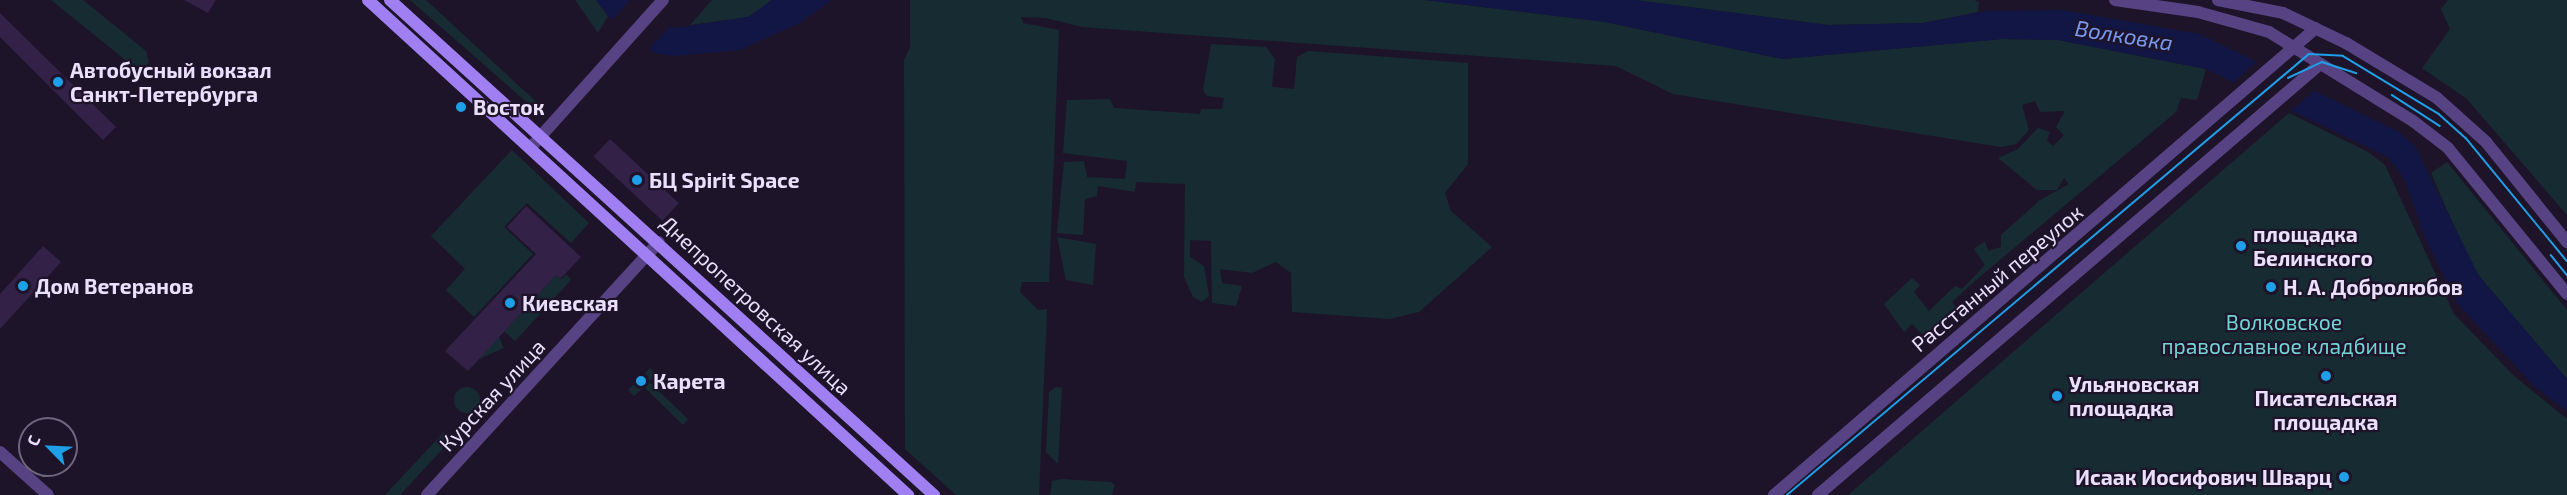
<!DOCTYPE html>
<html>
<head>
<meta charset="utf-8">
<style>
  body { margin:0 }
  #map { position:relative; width:2567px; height:495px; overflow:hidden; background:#1d1429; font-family:"Exo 2",sans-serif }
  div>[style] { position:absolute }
  .green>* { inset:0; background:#172c32; transform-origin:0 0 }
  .round { border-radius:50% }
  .water>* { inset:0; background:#111645 }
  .pier>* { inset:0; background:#1d1429 }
  .building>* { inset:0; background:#332148; transform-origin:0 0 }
  .minor>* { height:12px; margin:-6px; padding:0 6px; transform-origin:6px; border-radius:6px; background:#574383 }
  .tertiary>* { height:12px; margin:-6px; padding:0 6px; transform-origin:6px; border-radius:6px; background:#574383 }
  .secondary>* { height:12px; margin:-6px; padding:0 6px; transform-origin:6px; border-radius:6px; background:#a07ff2 }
  .tram>* { height:1.5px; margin:-0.75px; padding:0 0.75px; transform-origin:0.75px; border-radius:0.75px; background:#1e9fe8 }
  .dots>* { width:16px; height:16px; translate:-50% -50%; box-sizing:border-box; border:3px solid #1d1429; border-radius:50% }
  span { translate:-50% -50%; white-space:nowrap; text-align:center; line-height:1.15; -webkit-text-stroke:4.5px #1d1429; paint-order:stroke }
  .poi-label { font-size:21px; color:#eadffc; font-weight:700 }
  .left { translate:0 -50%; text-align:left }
  .right { translate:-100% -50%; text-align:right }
  .street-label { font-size:21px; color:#eadffc }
  .park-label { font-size:21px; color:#71d5d6 }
  .water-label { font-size:22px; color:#7799f1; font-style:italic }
  .north { position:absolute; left:18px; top:417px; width:60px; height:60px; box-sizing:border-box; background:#1d1429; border:2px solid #6f657d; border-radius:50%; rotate:294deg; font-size:16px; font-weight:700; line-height:24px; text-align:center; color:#eadffc }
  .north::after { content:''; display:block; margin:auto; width:21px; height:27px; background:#1e9fe8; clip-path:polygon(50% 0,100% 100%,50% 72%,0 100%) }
</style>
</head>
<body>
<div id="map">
  <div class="green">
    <i style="clip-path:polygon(51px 0,83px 0,146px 51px,149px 62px,143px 68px,134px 67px)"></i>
    <i style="clip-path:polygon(410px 0,426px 0,543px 108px,531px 106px)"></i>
    <i style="clip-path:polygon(575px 0,596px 0,608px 16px,598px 33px)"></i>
    <i style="clip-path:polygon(712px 0,772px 0,749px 17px,690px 25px)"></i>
    <i style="clip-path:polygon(910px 0,1425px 0,1605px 22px,1783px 59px,2002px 39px,2058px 40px,2206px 69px,2197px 100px,2181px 98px,2176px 112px,1976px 280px,1952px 302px,1956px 307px,1924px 336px,1912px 324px,1904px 332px,1884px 304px,1912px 278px,1920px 285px,1914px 292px,1929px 311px,1955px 286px,1962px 289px,1985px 265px,1974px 249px,1985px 241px,1988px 251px,2001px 247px,2001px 235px,2040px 200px,2069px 184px,2064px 178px,2057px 190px,2037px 190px,1998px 158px,2018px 149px,2038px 128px,2050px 132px,2047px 141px,2053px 146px,2064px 135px,2056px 127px,2065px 111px,2040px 112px,2035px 101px,2022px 105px,2029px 130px,2016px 144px,2001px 147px,1673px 94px,1616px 66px,1082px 27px,1046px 18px,1021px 17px,1023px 23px,1059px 30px,1049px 282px,1022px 282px,1020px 292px,1038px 310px,1047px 309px,1039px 495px,956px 495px,905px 449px,904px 60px,910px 47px)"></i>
    <i style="clip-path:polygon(1635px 0,1974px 0,1979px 2px,1978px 12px,1923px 23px,1828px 25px)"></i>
    <i style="clip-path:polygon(2448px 0,2567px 0,2567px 215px,2467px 99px,2422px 68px,2450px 29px,2441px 9px)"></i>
    <i style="clip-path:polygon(1211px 44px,1266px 47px,1275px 59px,1272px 87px,1294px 89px,1297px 57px,1308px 51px,1468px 63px,1468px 164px,1445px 193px,1451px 211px,1492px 247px,1419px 312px,1390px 319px,1292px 312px,1291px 273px,1276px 262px,1252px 273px,1220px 269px,1222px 283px,1242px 286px,1236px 306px,1212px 303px,1211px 241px,1190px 240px,1190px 257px,1204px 266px,1209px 296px,1202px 302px,1193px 297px,1184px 277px,1185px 184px,1136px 182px,1135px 192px,1098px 186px,1097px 196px,1085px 199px,1083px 235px,1057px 233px,1064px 162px,1084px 161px,1087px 177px,1125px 179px,1127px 161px,1063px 153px,1067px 100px,1110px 99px,1114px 108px,1200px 114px,1201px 109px,1222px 109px,1224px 98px,1207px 96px,1203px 90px)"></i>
    <i style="clip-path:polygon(2289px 113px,2368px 152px,2385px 165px,2454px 314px,2513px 375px,2567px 419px,2567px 495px,1848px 495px)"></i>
    <i style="clip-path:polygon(512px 150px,589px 223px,571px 243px,527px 203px,504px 227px,533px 254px,474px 317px,446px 290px,465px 269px,431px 236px)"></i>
    <i style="clip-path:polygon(2447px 162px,2567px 310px,2567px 379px,2479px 276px,2463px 247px,2431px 173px)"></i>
    <i style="clip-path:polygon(1057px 237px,1096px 244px,1093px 285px,1066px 280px)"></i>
    <i style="clip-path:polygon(566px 274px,571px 280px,515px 341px,504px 331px,555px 276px,562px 279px)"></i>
    <i style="left:499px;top:337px;width:12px;height:46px;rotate:66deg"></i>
    <i style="clip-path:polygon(650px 368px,656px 374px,649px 382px,688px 419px,683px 425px,644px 387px,634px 396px,628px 390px)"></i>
    <i class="round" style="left:454px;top:387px;width:26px;height:26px"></i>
    <i style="clip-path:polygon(1056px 387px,1062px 388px,1058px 464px,1046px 452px,1049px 392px)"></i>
    <i style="clip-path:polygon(444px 432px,451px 440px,400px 495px,385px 495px)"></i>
    <i style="clip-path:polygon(1062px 479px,1111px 482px,1115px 485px,1112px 495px,1050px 495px,1052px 481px)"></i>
  </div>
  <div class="water">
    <i style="clip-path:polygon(596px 0,631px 0,673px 28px,748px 17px,772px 0,832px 0,800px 23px,740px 50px,676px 56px,654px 53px,608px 16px)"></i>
    <i style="clip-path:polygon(1425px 0,1635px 0,1828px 25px,1923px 23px,1987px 11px,2063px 10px,2199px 34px,2399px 132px,2415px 146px,2479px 276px,2567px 379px,2567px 411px,2535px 387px,2457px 303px,2425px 238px,2405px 180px,2388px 157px,2206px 69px,2058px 40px,2002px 39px,1783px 59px,1605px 22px)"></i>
  </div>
  <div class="pier">
    <i style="clip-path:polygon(630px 0,672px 24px,647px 51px,610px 22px)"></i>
    <i style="clip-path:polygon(2261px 58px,2318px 87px,2291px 111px,2233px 83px)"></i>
  </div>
  <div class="building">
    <i style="clip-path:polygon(184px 0,216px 0,208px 13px)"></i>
    <i style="clip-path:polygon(0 13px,116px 127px,103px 140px,0 37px)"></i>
    <i style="left:610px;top:139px;width:94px;height:24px;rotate:43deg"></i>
    <i style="clip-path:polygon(526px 206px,581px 257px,561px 278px,555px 276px,468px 371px,445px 351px,536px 254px,507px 227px)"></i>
    <i style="clip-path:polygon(43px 246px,61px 262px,0 329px,0 294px)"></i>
  </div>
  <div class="minor">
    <i style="left:427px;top:495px;width:343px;rotate:-47.5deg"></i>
    <i style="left:1774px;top:495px;width:715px;rotate:-40.75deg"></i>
    <i style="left:1818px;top:495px;width:660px;rotate:-40.64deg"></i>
  </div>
  <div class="tertiary">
    <i style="left:2115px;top:0;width:84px;rotate:8.2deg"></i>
    <i style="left:2198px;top:12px;width:74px;rotate:15.7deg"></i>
    <i style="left:2269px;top:32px;width:169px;rotate:31.7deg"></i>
    <i style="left:2413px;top:121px;width:44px;rotate:37.6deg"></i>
    <i style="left:2448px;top:148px;width:188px;rotate:50.8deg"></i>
    <i style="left:2218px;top:0;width:66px;rotate:11.3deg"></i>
    <i style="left:2283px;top:13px;width:70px;rotate:25.5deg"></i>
    <i style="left:2346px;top:43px;width:106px;rotate:31.1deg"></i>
    <i style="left:2437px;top:98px;width:66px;rotate:41.9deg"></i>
    <i style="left:2486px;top:142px;width:129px;rotate:51deg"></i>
    <i style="left:532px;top:146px;width:196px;rotate:-48.1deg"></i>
    <i style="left:0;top:452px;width:64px;rotate:41.9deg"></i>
  </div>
  <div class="secondary">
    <i style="left:368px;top:0;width:733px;rotate:42.51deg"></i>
    <i style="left:390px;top:0;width:736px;rotate:42.3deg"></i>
  </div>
  <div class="tram">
    <i style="left:2288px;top:78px;width:38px;rotate:-25deg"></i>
    <i style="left:2322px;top:62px;width:36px;rotate:18deg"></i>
    <i style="left:2392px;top:95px;width:57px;rotate:32.9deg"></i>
    <i style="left:2551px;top:255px;width:26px;rotate:51deg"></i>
    <i style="left:1787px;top:495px;width:683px;rotate:-40.19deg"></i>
    <i style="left:2309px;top:54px;width:34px;rotate:3deg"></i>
    <i style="left:2343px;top:56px;width:112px;rotate:31.1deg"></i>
    <i style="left:2439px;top:114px;width:36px;rotate:42deg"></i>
    <i style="left:2466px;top:138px;width:159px;rotate:50.6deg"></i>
  </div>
  <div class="dots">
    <i style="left:58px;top:82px;background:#1e9fe8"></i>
    <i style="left:461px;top:107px;background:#1e9fe8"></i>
    <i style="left:637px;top:180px;background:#1e9fe8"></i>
    <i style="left:2241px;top:246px;background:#1e9fe8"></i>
    <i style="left:23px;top:286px;background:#1e9fe8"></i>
    <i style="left:2271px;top:287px;background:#1e9fe8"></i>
    <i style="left:510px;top:303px;background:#1e9fe8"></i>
    <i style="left:2326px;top:376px;background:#1e9fe8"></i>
    <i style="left:641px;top:381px;background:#1e9fe8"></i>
    <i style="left:2057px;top:396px;background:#1e9fe8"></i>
    <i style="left:2344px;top:477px;background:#1e9fe8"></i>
  </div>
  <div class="poi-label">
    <span class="left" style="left:70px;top:82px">Автобусный вокзал<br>Санкт-Петербурга</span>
    <span class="left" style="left:473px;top:107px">Восток</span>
    <span class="left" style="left:649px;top:180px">БЦ Spirit Space</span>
    <span class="left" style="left:2253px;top:246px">площадка<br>Белинского</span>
    <span class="left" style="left:35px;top:286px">Дом Ветеранов</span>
    <span class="left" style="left:2283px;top:287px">Н. А. Добролюбов</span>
    <span class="left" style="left:522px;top:303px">Киевская</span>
    <span class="left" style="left:653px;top:381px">Карета</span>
    <span class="left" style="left:2069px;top:396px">Ульяновская<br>площадка</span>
    <span style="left:2326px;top:410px">Писательская<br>площадка</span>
    <span class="right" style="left:2332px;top:477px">Исаак Иосифович Шварц</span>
  </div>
  <div class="street-label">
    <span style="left:1997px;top:278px;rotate:-40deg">Расстанный переулок</span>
    <span style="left:756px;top:305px;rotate:43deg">Днепропетровская улица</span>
    <span style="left:492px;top:395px;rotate:-47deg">Курская улица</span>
  </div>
  <div class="park-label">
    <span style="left:2284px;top:334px">Волковское<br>православное кладбище</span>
  </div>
  <div class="water-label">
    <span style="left:2124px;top:35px;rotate:9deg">Волковка</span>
  </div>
  <div class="north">С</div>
</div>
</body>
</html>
